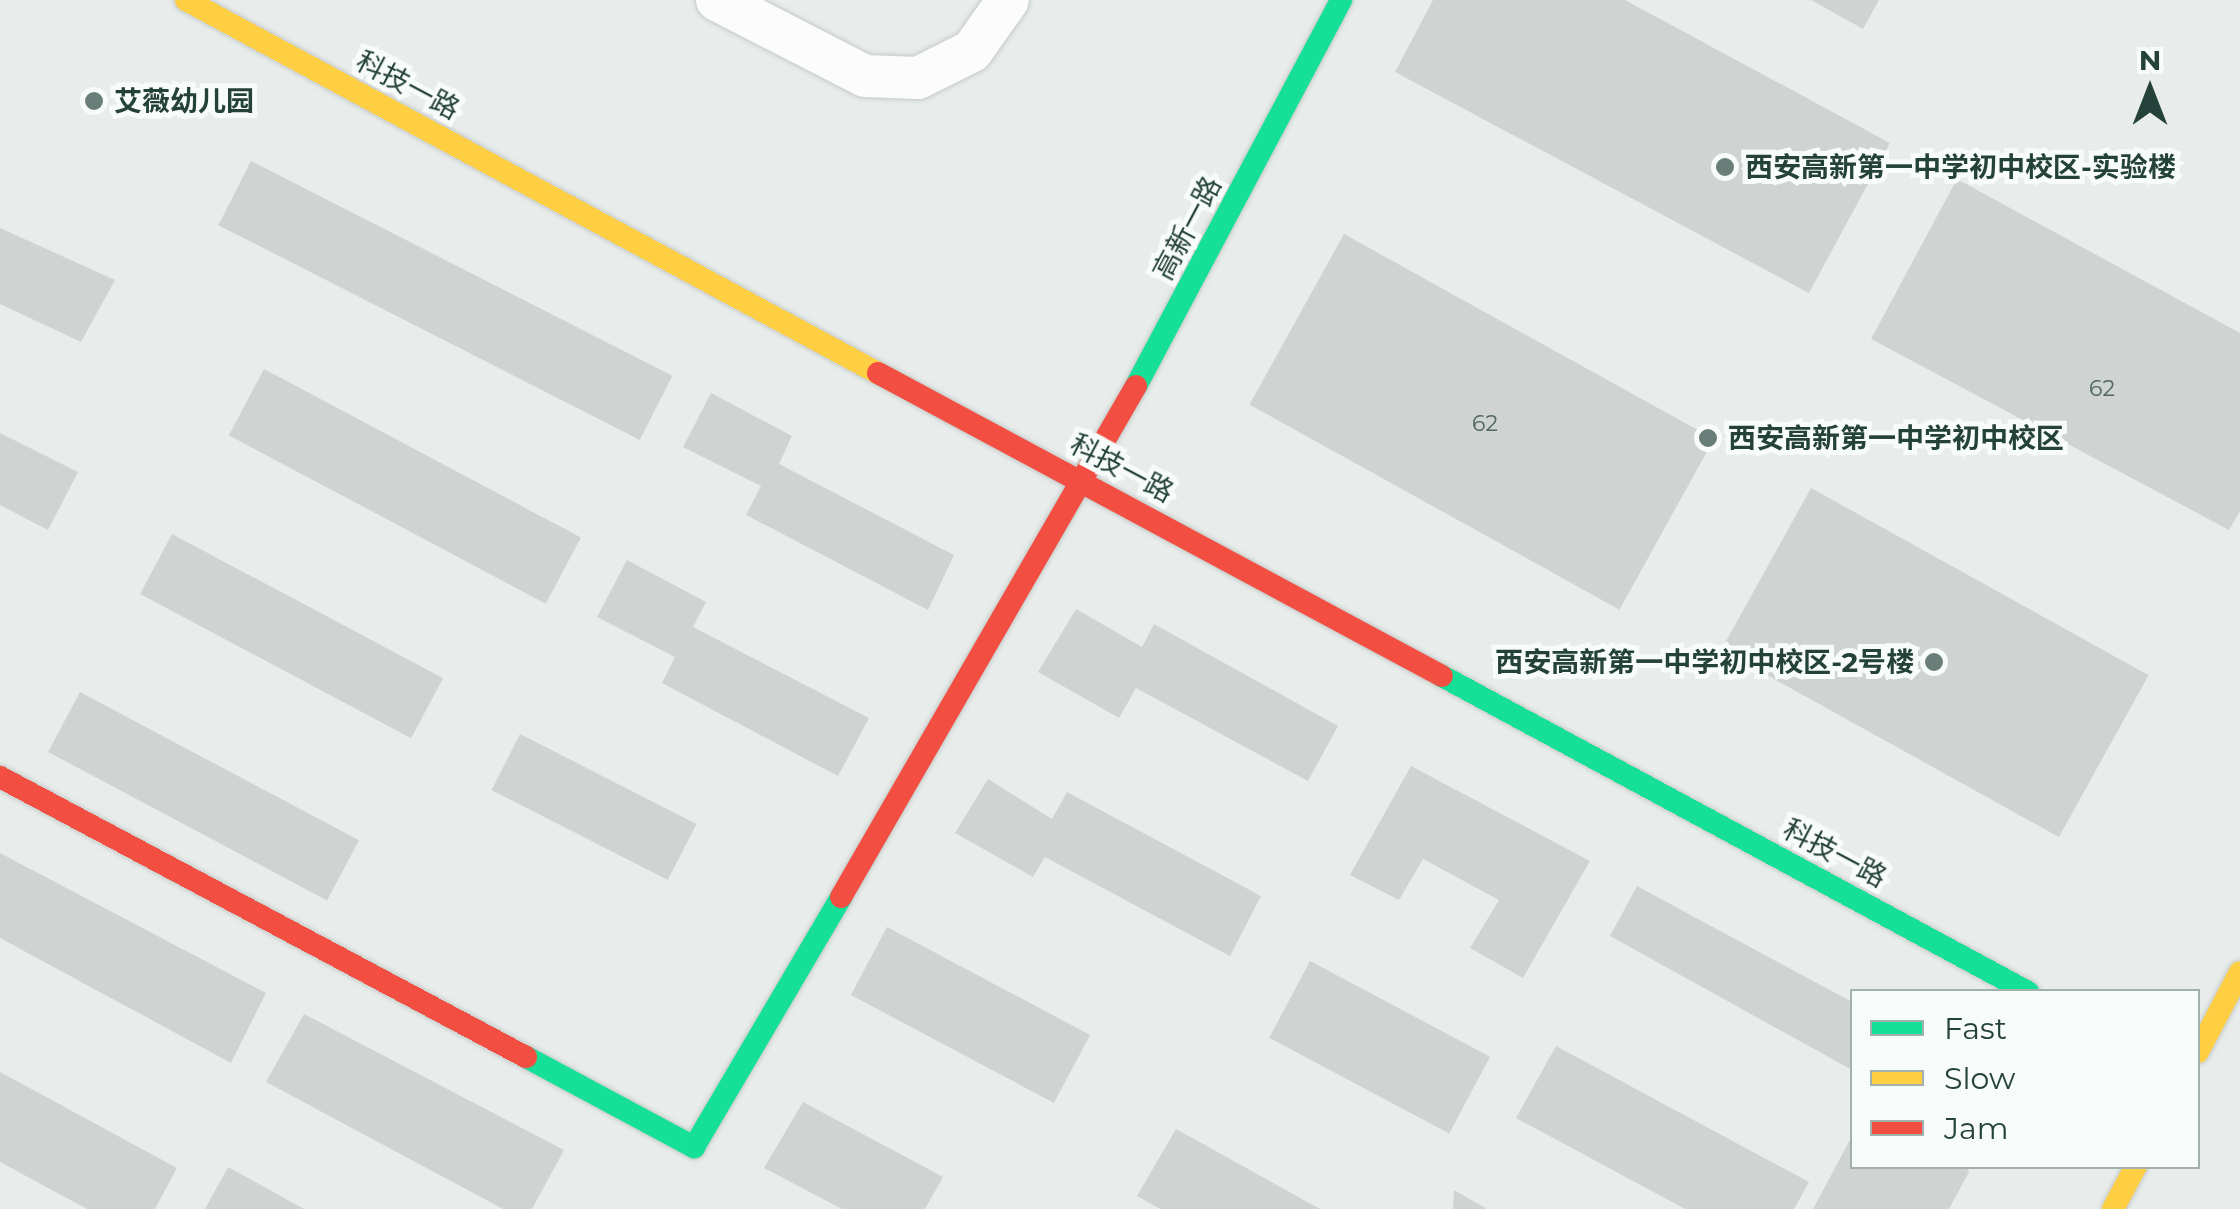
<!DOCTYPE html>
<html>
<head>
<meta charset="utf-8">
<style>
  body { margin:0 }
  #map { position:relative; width:2240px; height:1209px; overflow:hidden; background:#e8edeb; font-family:Montserrat,"Noto Sans SC",sans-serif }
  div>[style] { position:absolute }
  .building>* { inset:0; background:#cfd4d2; transform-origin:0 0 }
  .roads { filter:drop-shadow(0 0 2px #c5cac8) drop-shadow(0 0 2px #c5cac8) }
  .street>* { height:42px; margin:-21px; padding:0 21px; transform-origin:21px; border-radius:21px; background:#fcfcfc }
  .fast>* { height:22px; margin:-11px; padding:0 11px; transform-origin:11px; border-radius:11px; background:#16e098 }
  .slow>* { height:22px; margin:-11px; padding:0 11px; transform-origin:11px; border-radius:11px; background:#ffcf43 }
  .jam>* { height:22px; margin:-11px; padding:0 11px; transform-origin:11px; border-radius:11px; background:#f24e42 }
  .dots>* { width:28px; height:28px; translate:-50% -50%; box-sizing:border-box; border:5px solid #f7fbf9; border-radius:50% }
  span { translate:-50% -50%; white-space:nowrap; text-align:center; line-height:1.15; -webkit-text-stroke:10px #f7fbf9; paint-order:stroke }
  .number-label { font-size:22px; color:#506761 }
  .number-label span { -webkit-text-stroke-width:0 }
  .street-label { font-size:28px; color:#24423a }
  .poi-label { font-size:28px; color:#24423a; font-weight:700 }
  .left { translate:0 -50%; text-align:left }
  .right { translate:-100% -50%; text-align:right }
  .legend { position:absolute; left:1850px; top:989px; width:350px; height:180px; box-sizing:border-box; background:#f7fbf9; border:2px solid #a3b1ad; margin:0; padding:12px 18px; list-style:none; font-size:30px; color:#24423a }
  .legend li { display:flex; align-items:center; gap:20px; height:50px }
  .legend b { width:50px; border:2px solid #a3b1ad }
  .north { position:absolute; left:2100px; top:40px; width:100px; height:100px; -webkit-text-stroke:8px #f7fbf9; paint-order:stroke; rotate:0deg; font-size:28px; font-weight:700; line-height:40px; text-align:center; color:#24423a }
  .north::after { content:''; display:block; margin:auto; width:35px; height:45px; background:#24423a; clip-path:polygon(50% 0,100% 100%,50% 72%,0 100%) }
</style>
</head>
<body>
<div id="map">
  <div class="building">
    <i style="clip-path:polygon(1433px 0,1625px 0,1890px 143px,1809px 293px,1395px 72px)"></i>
    <i style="clip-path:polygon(1811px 0,1879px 0,1863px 29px)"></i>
    <i style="left:251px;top:161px;width:473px;height:72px;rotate:27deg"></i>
    <i style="clip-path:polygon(1957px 179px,2240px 333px,2240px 511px,2229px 530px,1871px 339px)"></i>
    <i style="clip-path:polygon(0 228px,115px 280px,81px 342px,0 304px)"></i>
    <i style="left:1344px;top:234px;width:423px;height:195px;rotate:29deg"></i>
    <i style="left:264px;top:369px;width:359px;height:75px;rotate:28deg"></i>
    <i style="clip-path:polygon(711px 393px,792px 436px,779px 464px,954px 555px,928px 610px,746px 515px,761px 486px,683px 447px)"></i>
    <i style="clip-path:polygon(0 433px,78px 472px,48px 530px,0 505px)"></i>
    <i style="left:1811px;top:488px;width:386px;height:185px;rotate:29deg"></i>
    <i style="left:172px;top:534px;width:307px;height:68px;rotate:28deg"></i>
    <i style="clip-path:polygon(627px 560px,706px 602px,693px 627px,869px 718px,838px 776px,662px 683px,675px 657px,597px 617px)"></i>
    <i style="clip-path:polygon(1076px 609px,1142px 647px,1154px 624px,1338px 726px,1308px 781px,1136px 688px,1119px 718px,1038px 672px)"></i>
    <i style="left:80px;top:692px;width:316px;height:68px;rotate:28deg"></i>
    <i style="left:520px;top:734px;width:198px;height:63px;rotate:27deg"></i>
    <i style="clip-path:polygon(1411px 766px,1590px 861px,1523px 978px,1470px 948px,1499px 900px,1423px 859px,1399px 900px,1350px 875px)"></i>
    <i style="clip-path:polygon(988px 779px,1052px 819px,1067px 792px,1261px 896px,1230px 956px,1045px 857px,1033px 877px,955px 833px)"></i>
    <i style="clip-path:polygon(0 853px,266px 993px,231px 1063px,0 938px)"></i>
    <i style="clip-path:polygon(1637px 886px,1852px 1002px,1852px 1070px,1610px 936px)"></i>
    <i style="left:887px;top:927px;width:230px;height:77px;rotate:28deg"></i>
    <i style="left:1310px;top:961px;width:204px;height:87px;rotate:28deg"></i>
    <i style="clip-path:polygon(304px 1014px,564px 1150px,532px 1209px,503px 1209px,266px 1082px)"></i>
    <i style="clip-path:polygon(1556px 1046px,1809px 1182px,1794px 1209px,1685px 1209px,1516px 1118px)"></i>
    <i style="clip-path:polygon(0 1072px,177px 1168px,155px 1209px,87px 1209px,0 1162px)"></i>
    <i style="clip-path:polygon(803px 1102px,943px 1177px,925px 1209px,842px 1209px,764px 1168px)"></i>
    <i style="clip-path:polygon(1176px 1129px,1320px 1209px,1160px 1209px,1137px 1196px)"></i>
    <i style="clip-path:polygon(1852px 1136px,1852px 1166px,1967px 1166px,1969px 1172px,1949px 1209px,1813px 1209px)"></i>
    <i style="clip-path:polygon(228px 1167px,304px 1209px,205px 1209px)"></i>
    <i style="clip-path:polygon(1454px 1190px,1487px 1209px,1453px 1209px)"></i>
  </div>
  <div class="roads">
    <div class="street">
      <i style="left:717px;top:0;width:166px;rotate:27.2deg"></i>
      <i style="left:865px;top:76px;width:53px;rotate:2.2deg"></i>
      <i style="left:918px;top:78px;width:60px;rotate:-26.6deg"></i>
      <i style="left:972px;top:51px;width:62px;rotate:-54.8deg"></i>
    </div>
    <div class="fast">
      <i style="left:1136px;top:386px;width:437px;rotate:-62deg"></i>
      <i style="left:1442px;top:676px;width:666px;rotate:28.34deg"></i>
      <i style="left:526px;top:1057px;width:191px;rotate:28.2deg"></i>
      <i style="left:694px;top:1147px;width:290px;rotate:-59.5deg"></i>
    </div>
    <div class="slow">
      <i style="left:186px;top:0;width:786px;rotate:28.33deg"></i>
      <i style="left:2198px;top:1052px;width:90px;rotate:-62.3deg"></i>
      <i style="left:2113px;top:1209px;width:49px;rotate:-61.9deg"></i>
    </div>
    <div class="jam">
      <i style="left:878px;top:373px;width:640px;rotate:28.25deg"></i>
      <i style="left:0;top:777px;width:596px;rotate:28.03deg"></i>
      <i style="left:841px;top:897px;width:590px;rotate:-60deg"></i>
    </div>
  </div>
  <div class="dots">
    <i style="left:94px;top:101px;background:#697e78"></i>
    <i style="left:1725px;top:167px;background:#697e78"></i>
    <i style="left:1708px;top:438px;background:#697e78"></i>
    <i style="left:1934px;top:662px;background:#697e78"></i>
  </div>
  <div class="number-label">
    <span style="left:2102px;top:389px">62</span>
    <span style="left:1485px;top:424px">62</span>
  </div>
  <div class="street-label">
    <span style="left:408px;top:85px;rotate:28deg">科技一路</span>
    <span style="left:1187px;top:228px;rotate:-62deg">高新一路</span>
    <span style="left:1122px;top:468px;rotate:28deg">科技一路</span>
    <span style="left:1835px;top:853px;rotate:28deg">科技一路</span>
  </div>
  <div class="poi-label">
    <span class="left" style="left:114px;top:101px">艾薇幼儿园</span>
    <span class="left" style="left:1745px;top:167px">西安高新第一中学初中校区-实验楼</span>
    <span class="left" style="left:1728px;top:438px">西安高新第一中学初中校区</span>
    <span class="right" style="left:1914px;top:662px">西安高新第一中学初中校区-2号楼</span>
  </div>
  <ul class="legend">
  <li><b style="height:12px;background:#16e098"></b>Fast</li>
  <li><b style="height:12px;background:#ffcf43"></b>Slow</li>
  <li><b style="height:12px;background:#f24e42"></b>Jam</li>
  </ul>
  <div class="north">N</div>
</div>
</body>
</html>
